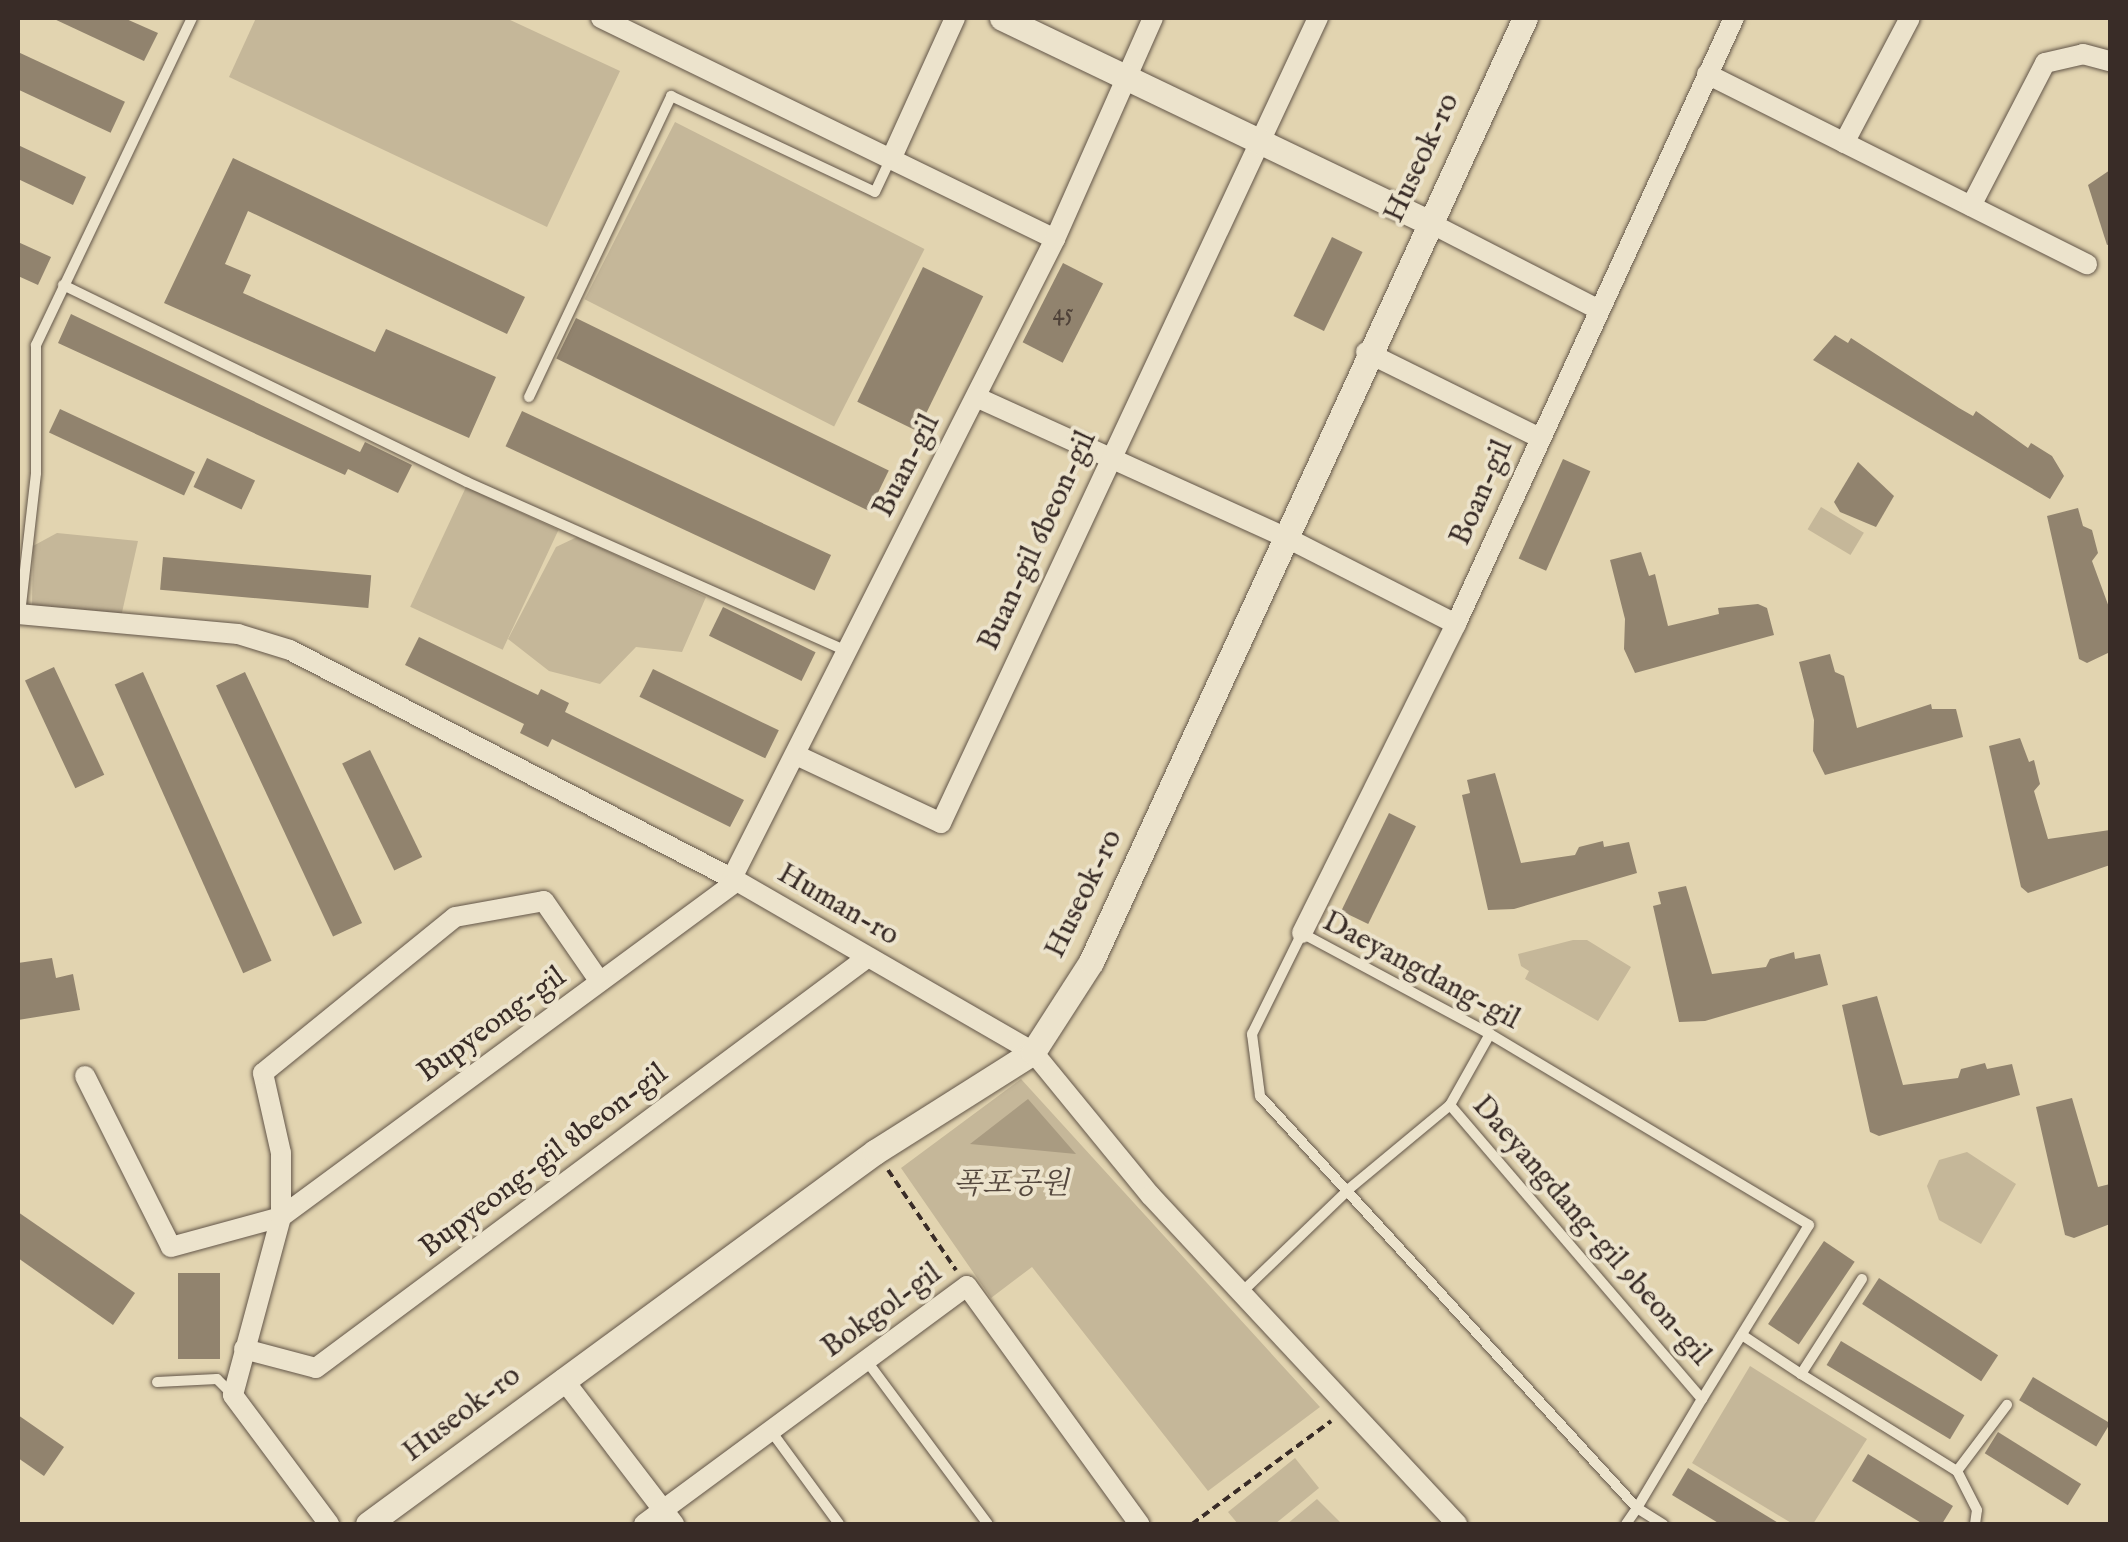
<!DOCTYPE html>
<html>
<head>
<meta charset="utf-8">
<style>
  body { margin:0 }
  #map { position:relative; width:2128px; height:1542px; overflow:hidden; background:#e2d4b0; font-family:"IM FELL English","Noto Serif KR",serif }
  div>[style] { position:absolute }
  .green>* { inset:0; background:#c5b799; transform-origin:0 0 }
  .water>* { inset:0; background:#a99b81 }
  .building>* { inset:0; background:#91836e; transform-origin:0 0 }
  .path>* { height:4px; margin-top:-2px; transform-origin:0; background:repeating-linear-gradient(90deg,#392c27 0 8px,transparent 0 13px) }
  .roads { filter:drop-shadow(0 0 2px #635649) drop-shadow(0 0 2px #635649) }
  .service>* { height:10px; margin:-5px; padding:0 5px; transform-origin:5px; border-radius:5px; background:#ece3cc }
  .minor>* { height:20px; margin:-10px; padding:0 10px; transform-origin:10px; border-radius:10px; background:#ece3cc }
  .tertiary>* { height:25px; margin:-12.5px; padding:0 12.5px; transform-origin:12.5px; border-radius:12.5px; background:#ece3cc }
  span { translate:-50% -50%; white-space:nowrap; text-align:center; line-height:1.15; -webkit-text-stroke:8px #ece3cc; paint-order:stroke }
  .number-label { font-size:25px; color:#4f4239 }
  .number-label span { -webkit-text-stroke-width:0 }
  .street-label { font-size:30px; color:#392c27 }
  .park-label { font-size:30px; color:#55483e; font-style:italic }
  .frame { position:absolute; inset:0; border:20px solid #392c27; pointer-events:none }
</style>
</head>
<body>
<div id="map">
  <div class="green">
    <i style="clip-path:polygon(256px 18px,506px 18px,620px 71px,547px 227px,229px 77px)"></i>
    <i style="left:675px;top:122px;width:280px;height:199px;rotate:27deg"></i>
    <i style="left:466px;top:487px;width:102px;height:132px;rotate:25deg"></i>
    <i style="left:1821px;top:507px;width:50px;height:26px;rotate:31deg"></i>
    <i style="clip-path:polygon(57px 533px,138px 541px,121px 617px,32px 607px,33px 546px)"></i>
    <i style="clip-path:polygon(577px 537px,706px 597px,682px 652px,636px 647px,600px 684px,549px 671px,508px 639px,556px 547px)"></i>
    <i style="clip-path:polygon(1573px 940px,1587px 940px,1631px 967px,1598px 1021px,1525px 979px,1529px 971px,1521px 966px,1518px 954px)"></i>
    <i style="clip-path:polygon(1021px 1079px,1320px 1407px,1208px 1491px,1032px 1267px,991px 1298px,901px 1168px)"></i>
    <i style="clip-path:polygon(1967px 1152px,2016px 1184px,1981px 1244px,1939px 1220px,1927px 1186px,1939px 1160px)"></i>
    <i style="clip-path:polygon(1750px 1366px,1867px 1439px,1813px 1524px,1793px 1524px,1692px 1463px)"></i>
    <i style="clip-path:polygon(1295px 1458px,1319px 1488px,1275px 1524px,1238px 1524px,1228px 1512px)"></i>
    <i style="clip-path:polygon(1317px 1499px,1342px 1524px,1287px 1524px)"></i>
  </div>
  <div class="water">
    <i style="clip-path:polygon(1028px 1099px,1076px 1154px,970px 1144px)"></i>
  </div>
  <div class="building">
    <i style="clip-path:polygon(52px 18px,124px 18px,158px 33px,144px 61px)"></i>
    <i style="left:18px;top:52px;width:118px;height:34px;rotate:25deg"></i>
    <i style="clip-path:polygon(18px 145px,86px 177px,73px 205px,18px 179px)"></i>
    <i style="clip-path:polygon(233px 158px,525px 297px,507px 334px,248px 211px,225px 264px,251px 275px,243px 293px,375px 352px,386px 329px,496px 377px,469px 438px,164px 303px)"></i>
    <i style="clip-path:polygon(2110px 170px,2110px 244px,2107px 245px,2088px 185px)"></i>
    <i style="left:1332px;top:237px;width:34px;height:88px;rotate:26deg"></i>
    <i style="clip-path:polygon(18px 242px,51px 257px,38px 285px,18px 276px)"></i>
    <i style="left:1063px;top:263px;width:45px;height:89px;rotate:27deg"></i>
    <i style="left:923px;top:267px;width:67px;height:150px;rotate:26deg"></i>
    <i style="clip-path:polygon(71px 314px,360px 452px,365px 442px,412px 465px,398px 493px,348px 469px,345px 475px,58px 343px)"></i>
    <i style="left:576px;top:318px;width:348px;height:45px;rotate:26deg"></i>
    <i style="clip-path:polygon(1835px 335px,1848px 343px,1851px 338px,1959px 408px,1973px 416px,1976px 411px,2028px 448px,2031px 443px,2052px 456px,2064px 476px,2050px 499px,1813px 360px)"></i>
    <i style="left:60px;top:409px;width:149px;height:26px;rotate:25deg"></i>
    <i style="left:522px;top:411px;width:341px;height:39px;rotate:25deg"></i>
    <i style="left:207px;top:458px;width:53px;height:32px;rotate:25deg"></i>
    <i style="left:1563px;top:459px;width:30px;height:109px;rotate:24deg"></i>
    <i style="clip-path:polygon(1858px 462px,1894px 496px,1876px 527px,1840px 512px,1834px 502px)"></i>
    <i style="clip-path:polygon(2078px 508px,2083px 526px,2092px 530px,2098px 553px,2092px 561px,2110px 610px,2110px 652px,2087px 663px,2079px 659px,2047px 516px)"></i>
    <i style="clip-path:polygon(1641px 552px,1649px 576px,1655px 574px,1668px 626px,1719px 614px,1718px 608px,1758px 604px,1767px 608px,1774px 635px,1635px 673px,1624px 649px,1625px 619px,1610px 560px)"></i>
    <i style="left:163px;top:557px;width:209px;height:33px;rotate:5deg"></i>
    <i style="left:723px;top:607px;width:103px;height:32px;rotate:26deg"></i>
    <i style="clip-path:polygon(419px 637px,538px 695px,541px 689px,569px 703px,565px 712px,744px 800px,730px 827px,552px 739px,548px 747px,520px 733px,524px 724px,405px 665px)"></i>
    <i style="clip-path:polygon(1830px 654px,1835px 672px,1844px 676px,1857px 728px,1931px 704px,1932px 709px,1956px 709px,1963px 737px,1825px 775px,1813px 751px,1814px 720px,1799px 662px)"></i>
    <i style="left:54px;top:667px;width:119px;height:32px;rotate:65deg"></i>
    <i style="left:653px;top:669px;width:140px;height:31px;rotate:26deg"></i>
    <i style="left:143px;top:672px;width:316px;height:31px;rotate:66deg"></i>
    <i style="left:245px;top:672px;width:277px;height:32px;rotate:65deg"></i>
    <i style="clip-path:polygon(2020px 738px,2029px 762px,2034px 760px,2040px 784px,2034px 791px,2048px 839px,2110px 830px,2110px 865px,2028px 893px,2021px 887px,1989px 746px)"></i>
    <i style="left:370px;top:750px;width:119px;height:31px;rotate:64deg"></i>
    <i style="clip-path:polygon(1495px 773px,1521px 863px,1575px 855px,1579px 847px,1603px 841px,1604px 847px,1629px 842px,1637px 873px,1514px 909px,1488px 910px,1462px 795px,1470px 793px,1467px 780px)"></i>
    <i style="left:1389px;top:813px;width:30px;height:109px;rotate:26deg"></i>
    <i style="clip-path:polygon(1686px 886px,1712px 974px,1766px 967px,1770px 959px,1794px 952px,1795px 959px,1820px 954px,1828px 985px,1705px 1021px,1679px 1022px,1653px 906px,1661px 904px,1658px 892px)"></i>
    <i style="clip-path:polygon(52px 958px,56px 978px,73px 974px,80px 1010px,18px 1020px,18px 963px)"></i>
    <i style="clip-path:polygon(1877px 996px,1903px 1085px,1958px 1078px,1961px 1069px,1985px 1063px,1987px 1069px,2012px 1064px,2020px 1095px,1879px 1136px,1870px 1132px,1842px 1005px)"></i>
    <i style="clip-path:polygon(2072px 1098px,2098px 1187px,2110px 1184px,2110px 1224px,2074px 1238px,2065px 1235px,2036px 1107px)"></i>
    <i style="clip-path:polygon(18px 1212px,135px 1293px,113px 1325px,18px 1258px)"></i>
    <i style="left:1824px;top:1241px;width:37px;height:100px;rotate:34deg"></i>
    <i style="left:178px;top:1273px;width:42px;height:86px"></i>
    <i style="left:1879px;top:1278px;width:142px;height:31px;rotate:33deg"></i>
    <i style="left:1841px;top:1341px;width:144px;height:28px;rotate:31deg"></i>
    <i style="left:2033px;top:1377px;width:90px;height:27px;rotate:31deg"></i>
    <i style="clip-path:polygon(18px 1415px,64px 1447px,44px 1476px,18px 1458px)"></i>
    <i style="left:1998px;top:1432px;width:98px;height:25px;rotate:32deg"></i>
    <i style="clip-path:polygon(1868px 1454px,1953px 1506px,1942px 1524px,1923px 1524px,1852px 1481px)"></i>
    <i style="clip-path:polygon(1688px 1468px,1780px 1524px,1720px 1524px,1672px 1495px)"></i>
  </div>
  <div class="path">
    <i style="left:888px;top:1170px;width:121px;rotate:55.8deg"></i>
    <i style="left:1192px;top:1524px;width:173px;rotate:-36.5deg"></i>
  </div>
  <div class="roads">
    <div class="service">
      <i style="left:63px;top:285px;width:449px;rotate:26deg"></i>
      <i style="left:467px;top:482px;width:415px;rotate:24deg"></i>
      <i style="left:529px;top:397px;width:333px;rotate:-64.7deg"></i>
      <i style="left:671px;top:96px;width:225px;rotate:25.2deg"></i>
      <i style="left:875px;top:192px;width:38px;rotate:-65deg"></i>
      <i style="left:20px;top:614px;width:142px;rotate:-83.5deg"></i>
      <i style="left:36px;top:473px;width:128px;rotate:-90deg"></i>
      <i style="left:36px;top:345px;width:362px;rotate:-64.5deg"></i>
      <i style="left:1450px;top:1105px;width:387px;rotate:49.4deg"></i>
      <i style="left:1862px;top:1279px;width:113px;rotate:122.7deg"></i>
      <i style="left:1801px;top:1374px;width:184px;rotate:31.9deg"></i>
      <i style="left:1241px;top:1293px;width:150px;rotate:-43.9deg"></i>
      <i style="left:1349px;top:1189px;width:131px;rotate:-39.7deg"></i>
      <i style="left:1450px;top:1105px;width:81px;rotate:-60.6deg"></i>
      <i style="left:1742px;top:1335px;width:71px;rotate:33.5deg"></i>
      <i style="left:866px;top:1360px;width:204px;rotate:53.4deg"></i>
      <i style="left:157px;top:1382px;width:60px;rotate:-2.9deg"></i>
      <i style="left:217px;top:1379px;width:21px;rotate:45deg"></i>
      <i style="left:771px;top:1431px;width:115px;rotate:53.8deg"></i>
      <i style="left:1626px;top:1524px;width:19px;rotate:-55deg"></i>
      <i style="left:1637px;top:1508px;width:127px;rotate:-59.2deg"></i>
      <i style="left:1702px;top:1399px;width:204px;rotate:-58.4deg"></i>
      <i style="left:1809px;top:1225px;width:372px;rotate:-149.1deg"></i>
      <i style="left:1490px;top:1034px;width:213px;rotate:-151.8deg"></i>
      <i style="left:1302px;top:933px;width:113px;rotate:116.3deg"></i>
      <i style="left:1252px;top:1034px;width:63px;rotate:82.6deg"></i>
      <i style="left:1260px;top:1096px;width:558px;rotate:47.54deg"></i>
      <i style="left:1637px;top:1508px;width:31px;rotate:32deg"></i>
      <i style="left:1975px;top:1524px;width:14px;rotate:-82deg"></i>
      <i style="left:1977px;top:1510px;width:44px;rotate:-117.1deg"></i>
      <i style="left:1957px;top:1471px;width:83px;rotate:-52.9deg"></i>
    </div>
    <div class="minor">
      <i style="left:601px;top:18px;width:505px;rotate:25.96deg"></i>
      <i style="left:1707px;top:74px;width:425px;rotate:26.6deg"></i>
      <i style="left:1844px;top:143px;width:141px;rotate:-62.2deg"></i>
      <i style="left:892px;top:157px;width:153px;rotate:-65.6deg"></i>
      <i style="left:1971px;top:206px;width:161px;rotate:-62.6deg"></i>
      <i style="left:2045px;top:63px;width:39px;rotate:-13deg"></i>
      <i style="left:2083px;top:54px;width:28px;rotate:15deg"></i>
      <i style="left:1428px;top:222px;width:190px;rotate:27.2deg"></i>
      <i style="left:1366px;top:352px;width:194px;rotate:26.3deg"></i>
      <i style="left:976px;top:397px;width:339px;rotate:24.4deg"></i>
      <i style="left:1285px;top:537px;width:192px;rotate:27deg"></i>
      <i style="left:18px;top:614px;width:221px;rotate:5.2deg"></i>
      <i style="left:238px;top:634px;width:54px;rotate:17.1deg"></i>
      <i style="left:290px;top:650px;width:503px;rotate:27.33deg"></i>
      <i style="left:737px;top:881px;width:342px;rotate:30deg"></i>
      <i style="left:1033px;top:1052px;width:186px;rotate:50.7deg"></i>
      <i style="left:1151px;top:1196px;width:449px;rotate:47deg"></i>
      <i style="left:796px;top:755px;width:160px;rotate:25.1deg"></i>
      <i style="left:941px;top:823px;width:889px;rotate:-64.91deg"></i>
      <i style="left:732px;top:878px;width:716px;rotate:-63.18deg"></i>
      <i style="left:1055px;top:239px;width:242px;rotate:-66.1deg"></i>
      <i style="left:1302px;top:933px;width:345px;rotate:-63.5deg"></i>
      <i style="left:1456px;top:624px;width:667px;rotate:-65.36deg"></i>
      <i style="left:85px;top:1076px;width:191px;rotate:63.3deg"></i>
      <i style="left:171px;top:1247px;width:114px;rotate:-15.3deg"></i>
      <i style="left:281px;top:1217px;width:566px;rotate:-36.38deg"></i>
      <i style="left:244px;top:1349px;width:74px;rotate:14.8deg"></i>
      <i style="left:316px;top:1368px;width:688px;rotate:-36.67deg"></i>
      <i style="left:563px;top:1379px;width:183px;rotate:52.6deg"></i>
      <i style="left:329px;top:1524px;width:161px;rotate:-126.7deg"></i>
      <i style="left:233px;top:1395px;width:184px;rotate:-74.9deg"></i>
      <i style="left:281px;top:1217px;width:64px;rotate:-90deg"></i>
      <i style="left:281px;top:1153px;width:82px;rotate:-102.7deg"></i>
      <i style="left:263px;top:1073px;width:247px;rotate:-39.1deg"></i>
      <i style="left:455px;top:917px;width:90px;rotate:-10.2deg"></i>
      <i style="left:544px;top:901px;width:98px;rotate:55.3deg"></i>
      <i style="left:644px;top:1524px;width:401px;rotate:-36.4deg"></i>
      <i style="left:967px;top:1286px;width:294px;rotate:54.1deg"></i>
    </div>
    <div class="tertiary">
      <i style="left:1002px;top:18px;width:472px;rotate:25.6deg"></i>
      <i style="left:368px;top:1524px;width:629px;rotate:-36.27deg"></i>
      <i style="left:875px;top:1152px;width:187px;rotate:-32.3deg"></i>
      <i style="left:1033px;top:1052px;width:107px;rotate:-57.2deg"></i>
      <i style="left:1091px;top:962px;width:1039px;rotate:-65.31deg"></i>
    </div>
  </div>
  <div class="number-label">
    <span style="left:1063px;top:313px">45</span>
  </div>
  <div class="street-label">
    <span style="left:1422px;top:158px;rotate:-65deg">Huseok-ro</span>
    <span style="left:907px;top:466px;rotate:-63deg">Buan-gil</span>
    <span style="left:1482px;top:493px;rotate:-66deg">Boan-gil</span>
    <span style="left:1038px;top:541px;rotate:-65deg">Buan-gil 6beon-gil</span>
    <span style="left:1084px;top:894px;rotate:-64deg">Huseok-ro</span>
    <span style="left:838px;top:905px;rotate:30deg">Human-ro</span>
    <span style="left:1421px;top:971px;rotate:28deg">Daeyangdang-gil</span>
    <span style="left:492px;top:1025px;rotate:-36deg">Bupyeong-gil</span>
    <span style="left:544px;top:1161px;rotate:-37deg">Bupyeong-gil 8beon-gil</span>
    <span style="left:1591px;top:1231px;rotate:49deg">Daeyangdang-gil 9beon-gil</span>
    <span style="left:882px;top:1311px;rotate:-36deg">Bokgol-gil</span>
    <span style="left:462px;top:1414px;rotate:-37deg">Huseok-ro</span>
  </div>
  <div class="park-label">
    <span style="left:1011px;top:1185px">폭포공원</span>
  </div>
  <div class="frame"></div>
</div>
</body>
</html>
